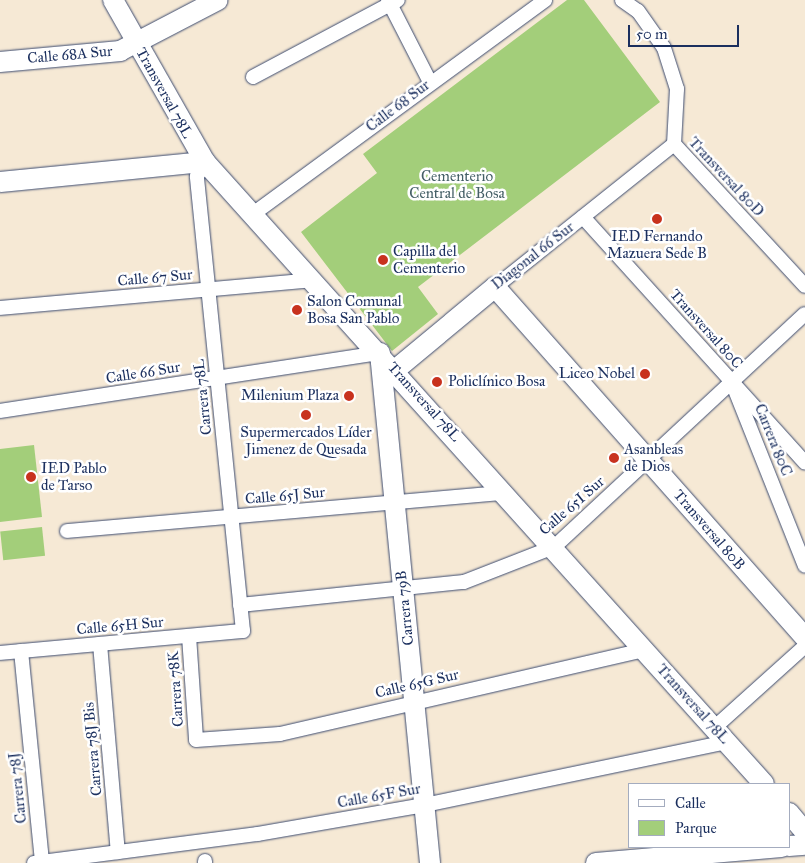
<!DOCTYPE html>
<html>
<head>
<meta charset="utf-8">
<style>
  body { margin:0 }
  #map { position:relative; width:805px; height:863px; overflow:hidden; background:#f6e9d5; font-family:"IM FELL Great Primer",serif }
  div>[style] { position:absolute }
  .green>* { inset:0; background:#a3ce7a; transform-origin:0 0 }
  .roads { filter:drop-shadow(0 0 1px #3c4b70) drop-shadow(0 0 1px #3c4b70) }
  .street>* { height:14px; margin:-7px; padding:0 7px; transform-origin:7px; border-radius:7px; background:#fff }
  .secondary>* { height:20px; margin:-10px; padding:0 10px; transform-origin:10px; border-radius:10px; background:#fff }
  .dots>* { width:14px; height:14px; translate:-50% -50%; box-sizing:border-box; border:2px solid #fff; border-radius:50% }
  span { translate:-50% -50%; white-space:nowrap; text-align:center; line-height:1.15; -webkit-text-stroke:5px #fff; paint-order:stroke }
  .street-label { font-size:15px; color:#1b2f5e }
  .park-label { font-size:15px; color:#445f66 }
  .poi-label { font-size:15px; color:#1b2f5e }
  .left { translate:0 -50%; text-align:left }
  .right { translate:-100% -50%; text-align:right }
  .legend { position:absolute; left:628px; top:783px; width:162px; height:65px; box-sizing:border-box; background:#fff; border:1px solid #a4acbf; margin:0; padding:6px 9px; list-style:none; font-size:15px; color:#1b2f5e }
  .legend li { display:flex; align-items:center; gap:10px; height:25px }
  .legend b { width:25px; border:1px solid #a4acbf }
  .scale { position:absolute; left:628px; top:25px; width:111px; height:22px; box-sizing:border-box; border:2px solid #1b2f5e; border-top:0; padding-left:6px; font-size:15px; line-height:18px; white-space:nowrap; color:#1b2f5e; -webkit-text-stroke:4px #fff; paint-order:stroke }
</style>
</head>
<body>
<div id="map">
  <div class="green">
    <i style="clip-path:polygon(567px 0,584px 0,660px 102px,418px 287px,438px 314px,392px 351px,301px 232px,377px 173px,363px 154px)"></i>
    <i style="clip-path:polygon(34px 445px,42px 517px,0 522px,0 449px)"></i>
    <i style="left:42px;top:527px;width:29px;height:42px;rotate:84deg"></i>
  </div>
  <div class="roads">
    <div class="street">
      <i style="left:388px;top:0;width:92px;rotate:62.9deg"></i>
      <i style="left:622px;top:0;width:19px;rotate:35deg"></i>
      <i style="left:638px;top:11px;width:45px;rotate:54.9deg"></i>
      <i style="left:664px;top:48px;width:43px;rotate:72.4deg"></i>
      <i style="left:677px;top:89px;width:55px;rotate:93.1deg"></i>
      <i style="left:674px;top:144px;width:193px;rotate:47.3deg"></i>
      <i style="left:253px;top:77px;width:164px;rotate:-28deg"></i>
      <i style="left:253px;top:214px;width:362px;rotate:-36.2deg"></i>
      <i style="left:583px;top:217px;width:331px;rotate:47.9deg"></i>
      <i style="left:495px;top:287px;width:229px;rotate:-38.6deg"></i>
      <i style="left:0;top:308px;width:314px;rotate:-5.1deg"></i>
      <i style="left:735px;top:390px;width:189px;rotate:68.3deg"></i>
      <i style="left:0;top:411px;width:384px;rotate:-8.7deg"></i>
      <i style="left:67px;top:531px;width:440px;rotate:-5deg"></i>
      <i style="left:240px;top:605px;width:225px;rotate:-5.9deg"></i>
      <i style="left:464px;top:582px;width:97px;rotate:-21.3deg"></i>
      <i style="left:554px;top:547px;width:342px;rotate:-42.9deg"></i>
      <i style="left:189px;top:636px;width:104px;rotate:86.1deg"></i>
      <i style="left:196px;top:740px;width:84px;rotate:-4.1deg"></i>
      <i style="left:280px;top:734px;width:375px;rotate:-13deg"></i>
      <i style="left:100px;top:644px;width:209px;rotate:85.1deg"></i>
      <i style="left:21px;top:651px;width:212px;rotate:84.3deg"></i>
      <i style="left:0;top:653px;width:244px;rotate:-5.2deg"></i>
      <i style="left:243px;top:631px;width:457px;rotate:-95.8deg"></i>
      <i style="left:197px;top:176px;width:16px;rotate:-60deg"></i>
      <i style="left:714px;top:728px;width:122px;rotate:-42deg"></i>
      <i style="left:205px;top:861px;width:2px;rotate:90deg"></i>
      <i style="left:34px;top:863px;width:226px;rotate:-7.4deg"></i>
      <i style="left:258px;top:834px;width:169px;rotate:-9.9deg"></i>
      <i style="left:425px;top:805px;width:308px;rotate:-11.8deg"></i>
    </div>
    <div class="secondary">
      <i style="left:113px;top:0;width:186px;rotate:60.4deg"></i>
      <i style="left:205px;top:162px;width:836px;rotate:48.05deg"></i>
      <i style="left:0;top:62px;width:121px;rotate:-5.2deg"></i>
      <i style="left:120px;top:51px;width:110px;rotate:-27.5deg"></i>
      <i style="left:0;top:182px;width:206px;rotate:-5.6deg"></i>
      <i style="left:380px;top:353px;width:512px;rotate:84.4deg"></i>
      <i style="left:395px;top:370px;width:130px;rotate:-39.7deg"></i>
      <i style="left:495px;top:287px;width:468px;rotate:48.5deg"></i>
      <i style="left:789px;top:813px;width:25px;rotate:50deg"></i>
      <i style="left:789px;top:846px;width:16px;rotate:-4deg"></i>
      <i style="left:596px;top:863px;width:186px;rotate:-4.9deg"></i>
    </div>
  </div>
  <div class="dots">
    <i style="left:657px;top:219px;background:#c8321e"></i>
    <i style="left:383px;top:260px;background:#c8321e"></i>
    <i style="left:297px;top:310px;background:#c8321e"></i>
    <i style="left:645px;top:374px;background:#c8321e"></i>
    <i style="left:437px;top:382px;background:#c8321e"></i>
    <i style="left:349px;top:396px;background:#c8321e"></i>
    <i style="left:306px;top:415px;background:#c8321e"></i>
    <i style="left:614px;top:458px;background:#c8321e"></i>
    <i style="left:31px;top:477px;background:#c8321e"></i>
  </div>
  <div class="street-label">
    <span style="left:70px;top:55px;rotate:-5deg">Calle 68A Sur</span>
    <span style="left:164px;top:93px;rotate:61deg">Transversal 78L</span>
    <span style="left:398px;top:106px;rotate:-37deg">Calle 68 Sur</span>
    <span style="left:726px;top:177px;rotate:47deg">Transversal 80D</span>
    <span style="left:533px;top:256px;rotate:-38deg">Diagonal 66 Sur</span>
    <span style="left:155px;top:278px;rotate:-5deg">Calle 67 Sur</span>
    <span style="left:706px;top:329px;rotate:48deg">Transversal 80C</span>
    <span style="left:143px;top:373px;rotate:-9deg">Calle 66 Sur</span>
    <span style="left:203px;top:397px;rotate:-96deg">Carrera 78L</span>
    <span style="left:424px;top:402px;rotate:48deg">Transversal 78L</span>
    <span style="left:773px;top:440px;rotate:68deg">Carrera 80C</span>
    <span style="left:285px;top:496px;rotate:-5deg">Calle 65J Sur</span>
    <span style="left:572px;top:506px;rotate:-41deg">Calle 65I Sur</span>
    <span style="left:709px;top:530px;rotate:49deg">Transversal 80B</span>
    <span style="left:405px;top:608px;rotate:-96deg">Carrera 79B</span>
    <span style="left:120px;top:626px;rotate:-5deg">Calle 65H Sur</span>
    <span style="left:417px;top:684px;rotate:-13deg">Calle 65G Sur</span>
    <span style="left:176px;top:689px;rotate:-94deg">Carrera 78K</span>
    <span style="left:693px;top:704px;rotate:48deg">Transversal 78L</span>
    <span style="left:93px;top:749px;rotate:-95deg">Carrera 78J Bis</span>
    <span style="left:18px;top:788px;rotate:-96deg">Carrera 78J</span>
    <span style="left:379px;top:796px;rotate:-10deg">Calle 65F Sur</span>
  </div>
  <div class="park-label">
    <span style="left:457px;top:185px">Cementerio<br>Central de Bosa</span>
  </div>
  <div class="poi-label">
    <span style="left:657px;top:245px">IED Fernando<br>Mazuera Sede B</span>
    <span class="left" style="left:393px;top:260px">Capilla del<br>Cementerio</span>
    <span class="left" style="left:307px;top:310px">Salon Comunal<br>Bosa San Pablo</span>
    <span class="right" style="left:635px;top:374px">Liceo Nobel</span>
    <span class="left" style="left:448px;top:382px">Policlínico Bosa</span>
    <span class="right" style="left:339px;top:396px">Milenium Plaza</span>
    <span style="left:306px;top:441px">Supermercados Líder<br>Jimenez de Quesada</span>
    <span class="left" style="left:624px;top:458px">Asanbleas<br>de Dios</span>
    <span class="left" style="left:41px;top:477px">IED Pablo<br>de Tarso</span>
  </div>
  <ul class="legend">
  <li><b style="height:6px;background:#fff"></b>Calle</li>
  <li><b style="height:14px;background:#a3ce7a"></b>Parque</li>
  </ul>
  <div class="scale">50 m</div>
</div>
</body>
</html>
